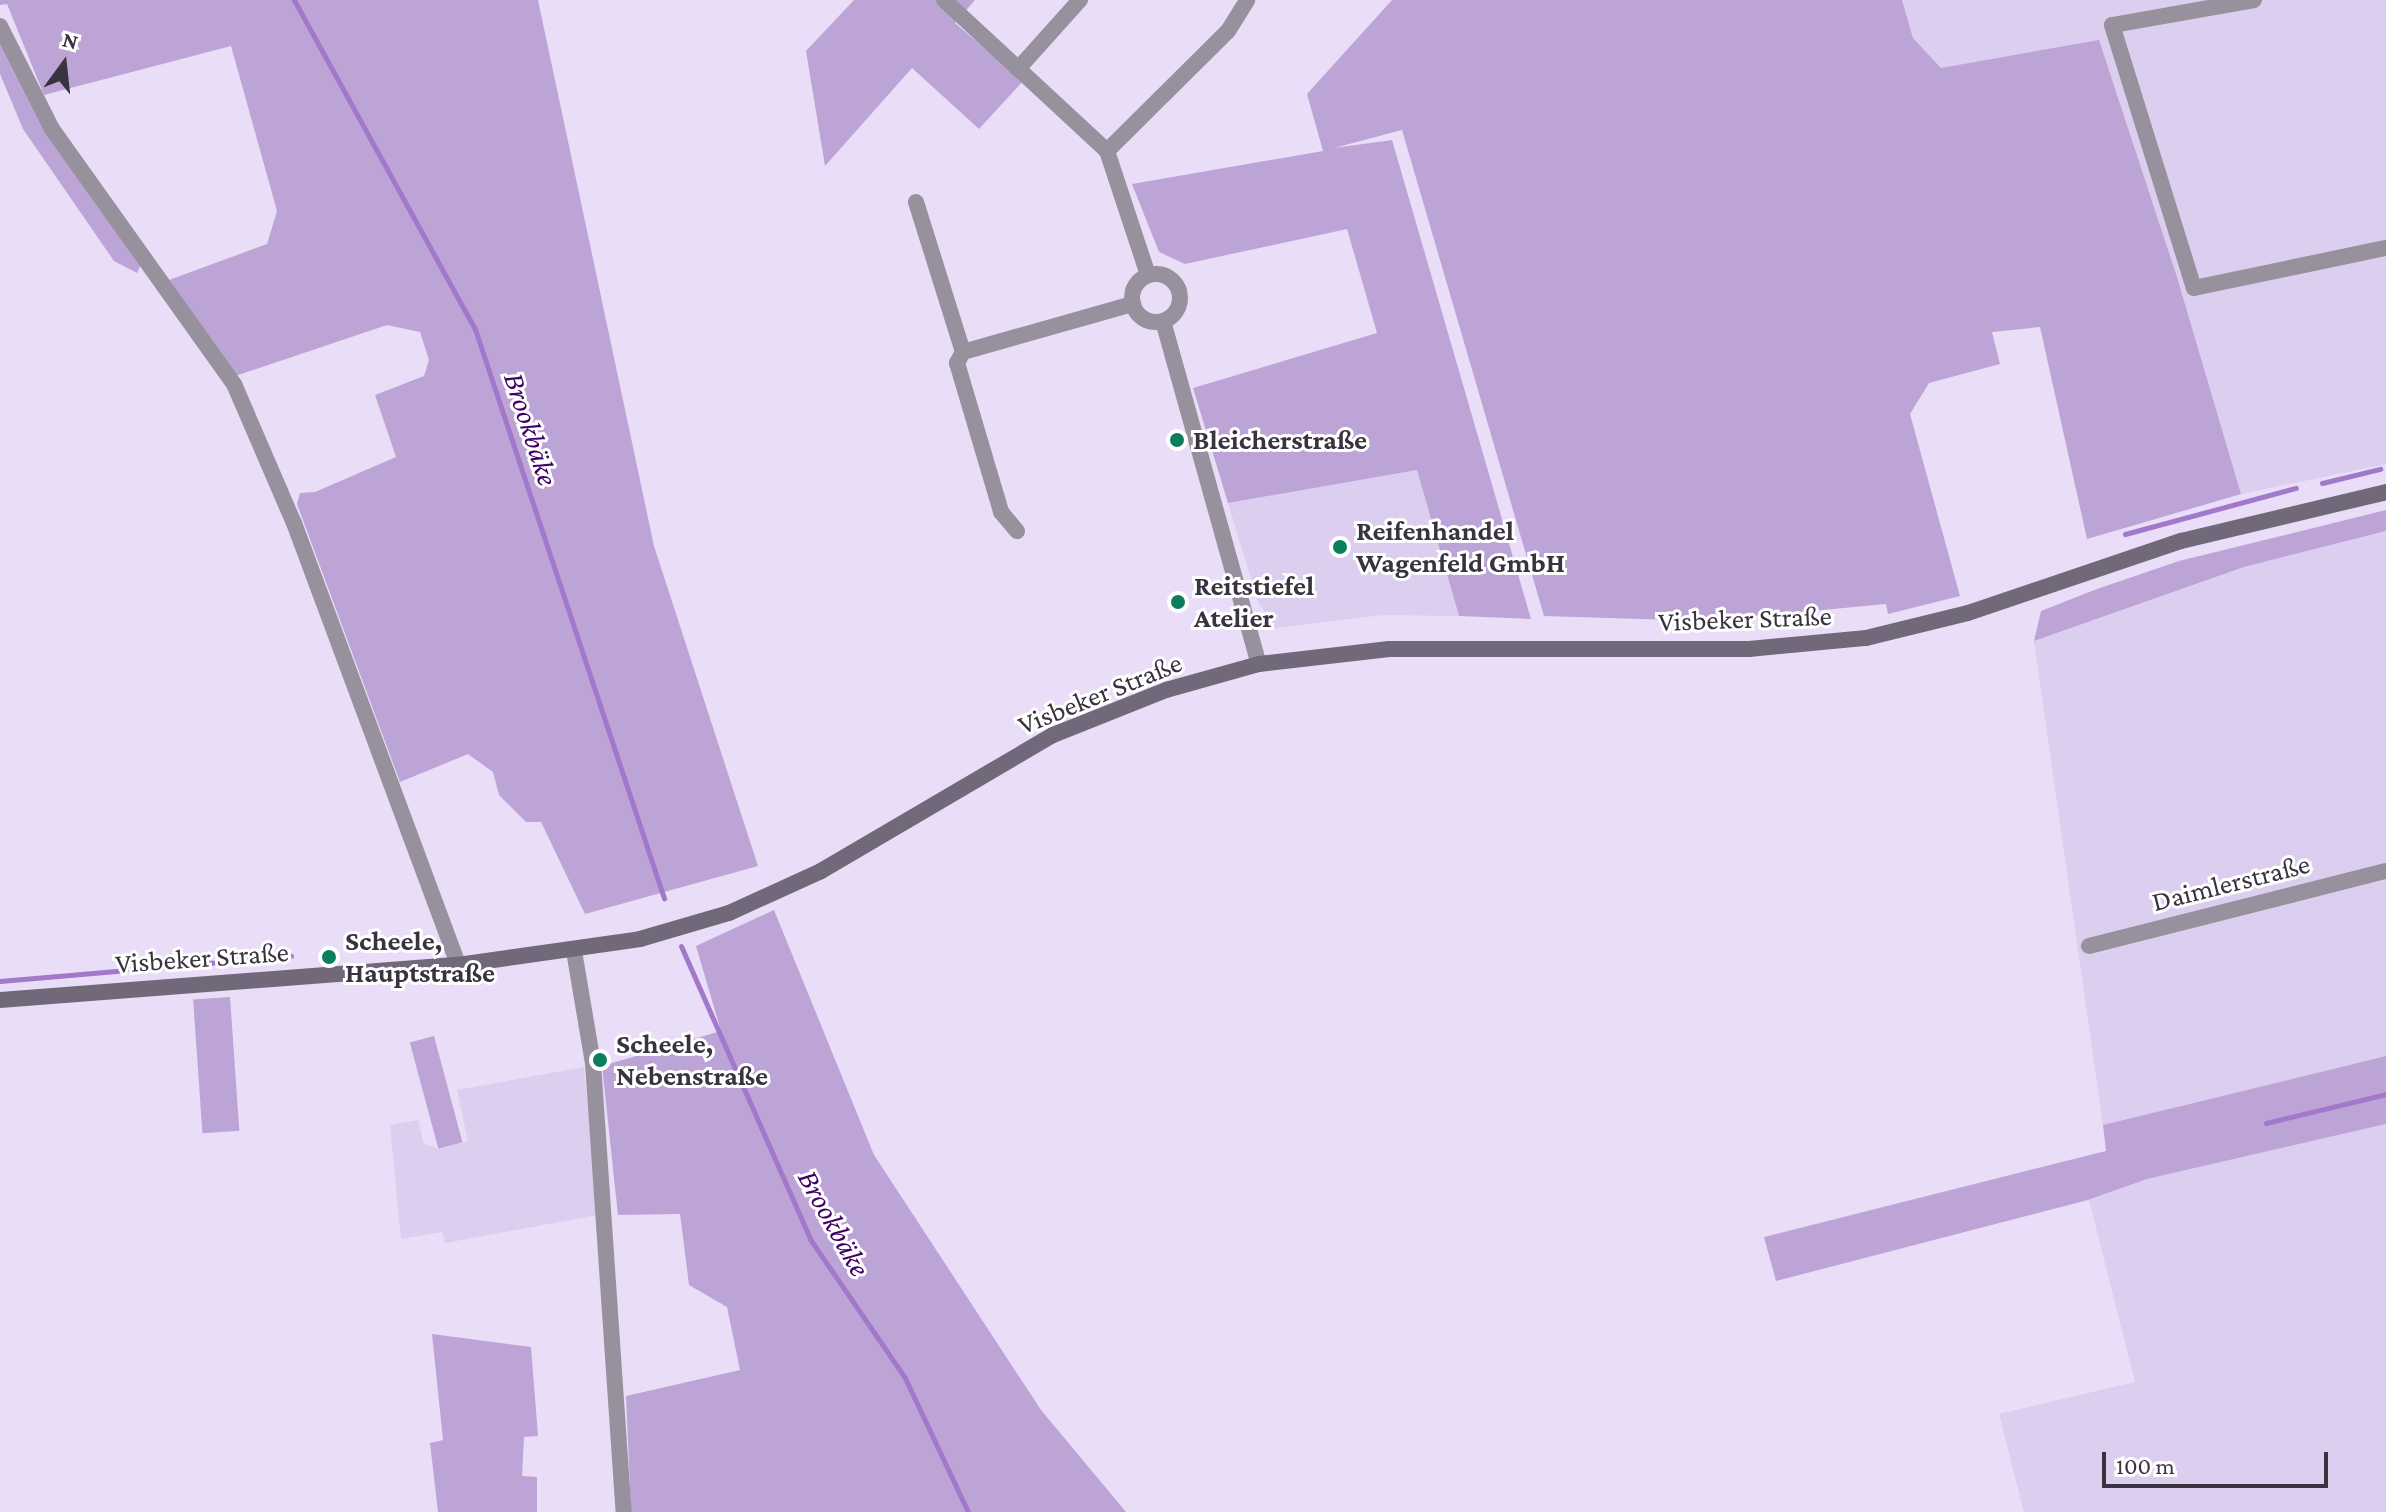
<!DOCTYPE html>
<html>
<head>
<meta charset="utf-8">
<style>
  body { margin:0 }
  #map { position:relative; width:2386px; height:1512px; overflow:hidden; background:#e9ddf8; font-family:"Crimson Pro",serif }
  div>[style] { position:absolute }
  .built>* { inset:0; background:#dcceee }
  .green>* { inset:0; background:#bda4d7; transform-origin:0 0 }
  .stream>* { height:5px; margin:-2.5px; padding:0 2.5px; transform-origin:2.5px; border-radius:2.5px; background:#a279ca }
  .street>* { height:16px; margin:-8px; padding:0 8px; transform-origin:8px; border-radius:8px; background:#96919c }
  .street>.ring { margin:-8px; padding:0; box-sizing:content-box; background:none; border:16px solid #96919c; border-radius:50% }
  .secondary>* { height:16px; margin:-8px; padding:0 8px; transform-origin:8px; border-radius:8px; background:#716979 }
  .dots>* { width:22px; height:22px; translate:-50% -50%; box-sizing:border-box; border:4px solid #fff; border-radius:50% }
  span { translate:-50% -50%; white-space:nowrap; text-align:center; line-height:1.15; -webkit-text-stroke:6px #fff; paint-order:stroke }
  .poi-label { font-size:28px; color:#38333e; font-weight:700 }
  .left { translate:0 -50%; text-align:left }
  .street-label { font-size:28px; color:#38333e }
  .water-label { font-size:30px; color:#400066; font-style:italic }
  .north { position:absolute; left:24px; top:24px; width:80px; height:80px; -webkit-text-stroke:6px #fff; paint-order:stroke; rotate:15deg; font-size:22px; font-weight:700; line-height:32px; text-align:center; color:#38333e }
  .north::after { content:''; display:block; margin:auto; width:28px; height:36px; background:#38333e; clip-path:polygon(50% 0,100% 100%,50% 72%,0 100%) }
  .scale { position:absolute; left:2102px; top:1452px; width:226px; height:36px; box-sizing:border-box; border:4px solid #38333e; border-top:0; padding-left:10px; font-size:24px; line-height:28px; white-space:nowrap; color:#38333e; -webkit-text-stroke:6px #fff; paint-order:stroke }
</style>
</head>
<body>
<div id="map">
  <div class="built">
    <i style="clip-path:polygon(1902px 0,2386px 0,2386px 464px,2241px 494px,2177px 277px,2099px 41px,1941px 68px,1913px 38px)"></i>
    <i style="clip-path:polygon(1417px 470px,1459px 616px,1383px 615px,1276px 628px,1258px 602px,1228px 503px)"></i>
    <i style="clip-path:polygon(2386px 531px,2386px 1056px,2103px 1125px,2034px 641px,2244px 567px)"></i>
    <i style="clip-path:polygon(584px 1067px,598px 1215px,445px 1243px,442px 1232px,401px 1239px,390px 1125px,418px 1120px,424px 1144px,440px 1149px,468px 1141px,457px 1090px)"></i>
    <i style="clip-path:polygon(2386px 1124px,2386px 1512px,2024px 1512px,1999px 1414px,2135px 1382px,2089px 1200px,2147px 1179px)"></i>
  </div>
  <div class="green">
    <i style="clip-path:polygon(0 0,538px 0,654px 546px,758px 866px,585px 914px,541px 822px,526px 822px,499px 795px,493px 772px,468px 754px,400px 782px,297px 504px,300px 493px,315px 492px,396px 457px,375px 395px,424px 376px,429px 360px,420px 332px,387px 325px,235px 376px,169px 280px,267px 244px,277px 211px,231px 46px,44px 95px,7px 4px,0 5px)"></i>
    <i style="clip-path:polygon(854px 0,975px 0,955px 23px,1023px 81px,979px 129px,912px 68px,825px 166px,806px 51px)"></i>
    <i style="clip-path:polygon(1392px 0,1902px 0,1913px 38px,1941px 68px,2099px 40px,2177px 277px,2241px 494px,2087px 539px,2040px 327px,1992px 332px,2000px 364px,1929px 383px,1910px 414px,1960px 596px,1888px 614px,1886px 604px,1706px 621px,1544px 616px,1402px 130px,1334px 148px,1392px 140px,1531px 619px,1459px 616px,1417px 470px,1228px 503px,1193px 388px,1377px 333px,1347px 229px,1185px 264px,1159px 252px,1132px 184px,1323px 151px,1307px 94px)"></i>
    <i style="clip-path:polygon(0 41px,141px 264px,137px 273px,114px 261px,23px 129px,0 74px)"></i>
    <i style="clip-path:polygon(2386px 510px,2386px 531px,2244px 567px,2034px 641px,2041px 611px,2097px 589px,2179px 561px)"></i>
    <i style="clip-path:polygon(774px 910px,874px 1155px,1041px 1410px,1126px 1512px,631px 1512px,626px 1396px,740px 1370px,727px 1307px,689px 1285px,680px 1214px,618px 1215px,602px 1066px,721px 1031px,696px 946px)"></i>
    <i style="left:230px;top:997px;width:134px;height:37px;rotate:86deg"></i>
    <i style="left:434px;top:1036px;width:110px;height:25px;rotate:75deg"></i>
    <i style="clip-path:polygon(2386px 1056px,2386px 1124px,2147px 1179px,2088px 1200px,1776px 1281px,1764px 1237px,2106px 1151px,2103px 1125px)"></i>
    <i style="clip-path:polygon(432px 1334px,531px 1347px,538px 1436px,524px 1437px,522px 1476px,537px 1477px,537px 1512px,438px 1512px,430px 1443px,443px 1440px)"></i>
  </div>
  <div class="stream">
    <i style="left:294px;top:0;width:376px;rotate:61.2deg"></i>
    <i style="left:475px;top:329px;width:600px;rotate:71.63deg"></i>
    <i style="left:2322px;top:483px;width:60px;rotate:-13.6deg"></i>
    <i style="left:2125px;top:534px;width:177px;rotate:-15.1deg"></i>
    <i style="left:681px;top:946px;width:320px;rotate:66.2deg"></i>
    <i style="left:810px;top:1239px;width:168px;rotate:55.6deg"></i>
    <i style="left:905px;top:1378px;width:148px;rotate:64.8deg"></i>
    <i style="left:0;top:981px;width:292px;rotate:-4.9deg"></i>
    <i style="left:2266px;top:1123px;width:123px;rotate:-13.6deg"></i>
  </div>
  <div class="street">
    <i style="left:944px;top:0;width:222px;rotate:42.8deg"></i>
    <i style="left:1107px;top:151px;width:131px;rotate:71.7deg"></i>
    <i style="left:2254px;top:0;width:144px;rotate:170deg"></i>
    <i style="left:2112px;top:25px;width:275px;rotate:72.7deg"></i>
    <i style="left:2194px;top:288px;width:196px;rotate:-11.8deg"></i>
    <i style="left:0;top:26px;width:115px;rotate:63.2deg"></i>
    <i style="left:52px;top:129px;width:313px;rotate:54.5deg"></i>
    <i style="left:234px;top:384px;width:151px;rotate:66.7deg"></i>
    <i style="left:294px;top:523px;width:471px;rotate:69.6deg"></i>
    <i style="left:1018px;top:69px;width:93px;rotate:-48.1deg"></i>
    <i style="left:1107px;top:151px;width:170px;rotate:-44.8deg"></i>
    <i style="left:1228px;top:31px;width:36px;rotate:-58deg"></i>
    <i style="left:916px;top:202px;width:157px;rotate:72.6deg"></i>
    <i style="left:963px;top:352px;width:13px;rotate:119deg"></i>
    <i style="left:957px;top:363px;width:155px;rotate:73.5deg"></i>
    <i style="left:1001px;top:512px;width:25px;rotate:50deg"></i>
    <i class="ring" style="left:1132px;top:274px;width:32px;height:32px"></i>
    <i style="left:1163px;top:321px;width:356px;rotate:74.4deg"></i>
    <i style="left:963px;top:352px;width:177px;rotate:-15.8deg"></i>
    <i style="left:2089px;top:946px;width:306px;rotate:-14.2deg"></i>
    <i style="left:574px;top:951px;width:114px;rotate:80.4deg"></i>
    <i style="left:593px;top:1063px;width:450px;rotate:86.1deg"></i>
  </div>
  <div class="secondary">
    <i style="left:0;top:1000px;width:459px;rotate:-4.4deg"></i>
    <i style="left:458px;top:965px;width:184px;rotate:-8.1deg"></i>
    <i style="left:640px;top:939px;width:93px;rotate:-16.3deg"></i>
    <i style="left:729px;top:913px;width:101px;rotate:-24.5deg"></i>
    <i style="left:821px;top:871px;width:269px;rotate:-30.4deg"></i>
    <i style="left:1053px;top:735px;width:122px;rotate:-21.7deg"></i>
    <i style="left:1166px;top:690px;width:97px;rotate:-15.6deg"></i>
    <i style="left:1259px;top:664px;width:131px;rotate:-6.6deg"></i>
    <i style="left:1389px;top:649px;width:360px"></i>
    <i style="left:1749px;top:649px;width:118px;rotate:-5.4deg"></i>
    <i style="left:1866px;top:638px;width:105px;rotate:-13.8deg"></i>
    <i style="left:1968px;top:613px;width:225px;rotate:-18.7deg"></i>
    <i style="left:2181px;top:541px;width:211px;rotate:-13.4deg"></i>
  </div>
  <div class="dots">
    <i style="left:1177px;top:440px;background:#0b7f5d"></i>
    <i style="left:1340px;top:547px;background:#0b7f5d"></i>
    <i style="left:1178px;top:602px;background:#0b7f5d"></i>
    <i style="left:329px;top:957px;background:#0b7f5d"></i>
    <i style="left:600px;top:1060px;background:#0b7f5d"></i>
  </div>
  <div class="poi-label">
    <span class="left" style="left:1193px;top:440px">Bleicherstraße</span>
    <span class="left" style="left:1356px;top:547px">Reifenhandel<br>Wagenfeld GmbH</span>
    <span class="left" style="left:1194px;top:602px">Reitstiefel<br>Atelier</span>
    <span class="left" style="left:345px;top:957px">Scheele,<br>Hauptstraße</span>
    <span class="left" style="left:616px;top:1060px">Scheele,<br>Nebenstraße</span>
  </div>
  <div class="street-label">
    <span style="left:1745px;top:619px;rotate:-2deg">Visbeker Straße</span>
    <span style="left:1100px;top:694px;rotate:-22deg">Visbeker Straße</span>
    <span style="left:2231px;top:883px;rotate:-14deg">Daimlerstraße</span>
    <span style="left:202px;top:958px;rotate:-4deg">Visbeker Straße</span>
  </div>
  <div class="water-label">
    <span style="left:531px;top:429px;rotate:72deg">Brookbäke</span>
    <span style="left:834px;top:1223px;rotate:61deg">Brookbäke</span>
  </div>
  <div class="north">N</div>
  <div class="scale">100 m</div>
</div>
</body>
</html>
